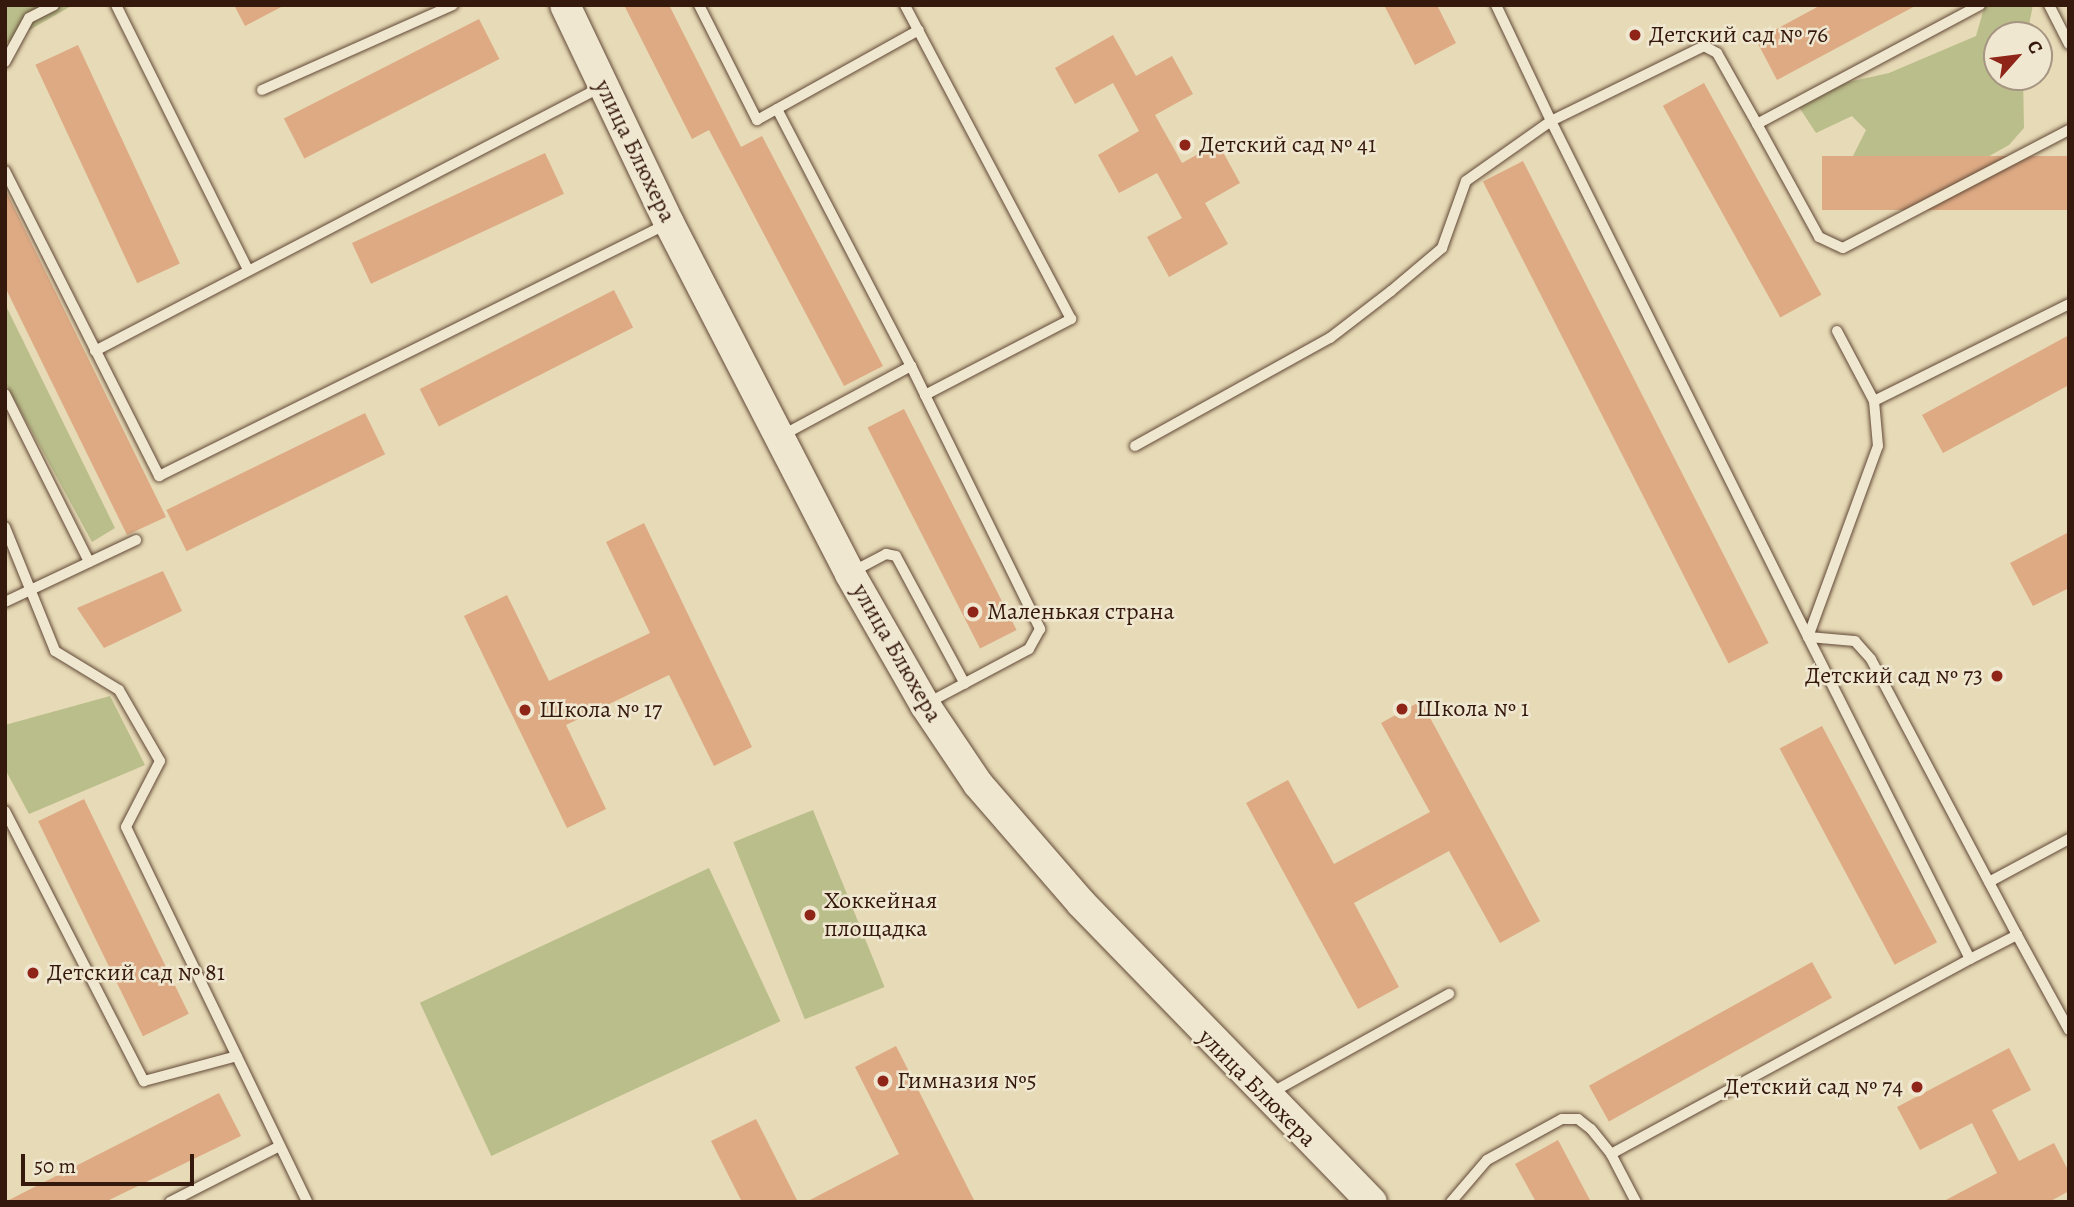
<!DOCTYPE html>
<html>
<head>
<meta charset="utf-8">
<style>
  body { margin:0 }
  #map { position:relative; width:2074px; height:1207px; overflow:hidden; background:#e7dab6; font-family:Alegreya,serif }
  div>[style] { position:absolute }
  .green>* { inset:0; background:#babe8b; transform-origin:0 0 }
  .building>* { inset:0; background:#ddaa84; transform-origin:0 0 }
  .roads { filter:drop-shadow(0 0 2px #624937) drop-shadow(0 0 2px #624937) }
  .lane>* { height:10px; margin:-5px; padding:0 5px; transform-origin:5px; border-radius:5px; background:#efe7d0 }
  .secondary>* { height:30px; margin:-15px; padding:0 15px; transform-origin:15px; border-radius:15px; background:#efe7d0 }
  .dots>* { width:19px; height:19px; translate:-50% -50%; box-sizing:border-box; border:4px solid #efe7d0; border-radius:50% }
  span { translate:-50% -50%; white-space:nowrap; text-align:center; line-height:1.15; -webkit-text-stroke:5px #efe7d0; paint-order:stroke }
  .poi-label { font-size:24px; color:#36190d }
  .left { translate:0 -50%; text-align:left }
  .right { translate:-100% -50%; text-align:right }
  .street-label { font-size:24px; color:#36190d }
  .frame { position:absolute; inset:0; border:7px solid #36190d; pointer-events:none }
  .north { position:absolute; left:1983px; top:21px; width:70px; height:70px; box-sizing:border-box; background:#efe7d0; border:2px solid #a59582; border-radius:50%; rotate:62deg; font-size:19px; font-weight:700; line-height:28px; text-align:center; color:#36190d }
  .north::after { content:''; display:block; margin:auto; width:24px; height:32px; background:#8f2418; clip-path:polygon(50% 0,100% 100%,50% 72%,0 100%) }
  .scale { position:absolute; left:21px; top:1154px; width:173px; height:32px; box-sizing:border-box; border:4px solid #36190d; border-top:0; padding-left:9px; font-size:21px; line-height:24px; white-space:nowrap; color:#36190d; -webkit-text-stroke:5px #efe7d0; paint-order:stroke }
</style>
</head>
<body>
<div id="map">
  <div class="green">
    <i style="clip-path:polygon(5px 5px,73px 5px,5px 44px)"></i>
    <i style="clip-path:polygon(1985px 5px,2033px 5px,2027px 35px,1997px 35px,1997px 77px,2023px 77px,2024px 128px,2009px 145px,1925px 192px,1868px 189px,1851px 160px,1866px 130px,1852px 116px,1816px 133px,1799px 107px,1844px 83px,1889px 73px,1976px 36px)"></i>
    <i style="clip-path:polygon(5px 304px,115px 528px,92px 542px,5px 382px)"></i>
    <i style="clip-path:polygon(110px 696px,145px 765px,29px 814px,5px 769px,5px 725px)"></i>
    <i style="left:813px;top:810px;width:191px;height:86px;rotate:68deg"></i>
    <i style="left:709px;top:868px;width:169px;height:319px;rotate:65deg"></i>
  </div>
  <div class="building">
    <i style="clip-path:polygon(234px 5px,285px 5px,245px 26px)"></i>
    <i style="clip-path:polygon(624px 5px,669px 5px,741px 147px,762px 136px,883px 366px,844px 386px,709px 130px,692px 139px)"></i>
    <i style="clip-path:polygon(1384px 5px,1437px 5px,1456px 43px,1415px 65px)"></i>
    <i style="clip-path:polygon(1821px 5px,1917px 5px,1777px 80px,1756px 40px)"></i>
    <i style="left:479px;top:19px;width:45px;height:219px;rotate:63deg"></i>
    <i style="clip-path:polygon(1113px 35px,1136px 76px,1172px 56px,1193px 94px,1155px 115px,1182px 163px,1218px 143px,1240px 183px,1205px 203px,1228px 244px,1169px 277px,1147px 237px,1182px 218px,1157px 173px,1119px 193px,1098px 155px,1139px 131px,1113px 83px,1075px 104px,1055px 68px)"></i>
    <i style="left:78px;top:45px;width:241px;height:47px;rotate:65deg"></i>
    <i style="left:1704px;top:83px;width:242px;height:47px;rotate:61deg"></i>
    <i style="left:545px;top:153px;width:45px;height:213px;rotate:65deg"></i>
    <i style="left:2069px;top:156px;width:54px;height:247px;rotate:90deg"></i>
    <i style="left:1523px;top:161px;width:541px;height:45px;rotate:63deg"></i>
    <i style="clip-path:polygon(5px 189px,166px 517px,127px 535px,5px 287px)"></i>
    <i style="left:614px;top:290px;width:42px;height:218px;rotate:63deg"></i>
    <i style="clip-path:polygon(2069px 335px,2069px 385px,1943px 453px,1922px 415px)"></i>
    <i style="left:904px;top:409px;width:248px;height:41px;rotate:63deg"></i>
    <i style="left:365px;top:413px;width:46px;height:221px;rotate:64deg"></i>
    <i style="clip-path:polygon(644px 523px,752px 747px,714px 766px,669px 675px,566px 725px,606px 809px,567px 828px,464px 616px,507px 595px,549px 681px,650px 633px,606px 542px)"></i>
    <i style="clip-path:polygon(2069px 532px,2069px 588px,2033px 606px,2010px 563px)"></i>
    <i style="clip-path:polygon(163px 571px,182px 611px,104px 648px,77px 608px)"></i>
    <i style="clip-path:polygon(1421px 701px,1540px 921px,1500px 943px,1449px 851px,1354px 903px,1399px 987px,1358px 1009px,1246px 803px,1288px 780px,1334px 864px,1430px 812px,1381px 723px)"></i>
    <i style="left:1822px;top:726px;width:245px;height:48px;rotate:62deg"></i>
    <i style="left:84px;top:799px;width:239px;height:51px;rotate:64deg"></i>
    <i style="left:1812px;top:962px;width:41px;height:255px;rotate:61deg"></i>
    <i style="clip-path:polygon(896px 1046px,975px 1202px,806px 1202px,899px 1154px,855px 1067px)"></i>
    <i style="clip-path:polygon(2009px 1048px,2031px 1090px,1992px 1110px,2019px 1161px,2054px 1143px,2069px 1172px,2069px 1191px,2049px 1202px,1942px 1202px,1997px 1173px,1972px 1123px,1920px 1150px,1897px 1107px)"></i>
    <i style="clip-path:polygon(219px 1093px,241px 1136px,105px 1202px,5px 1202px)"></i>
    <i style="clip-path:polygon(756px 1119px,798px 1202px,742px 1202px,711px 1141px)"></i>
    <i style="clip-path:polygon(1558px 1140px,1591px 1202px,1536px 1202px,1515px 1164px)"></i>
  </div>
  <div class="roads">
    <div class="lane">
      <i style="left:116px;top:5px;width:296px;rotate:63.5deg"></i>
      <i style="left:699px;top:5px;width:129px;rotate:63.2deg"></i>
      <i style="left:757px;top:120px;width:185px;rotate:-29.1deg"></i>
      <i style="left:1496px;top:5px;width:128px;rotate:64.6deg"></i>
      <i style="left:1551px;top:121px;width:576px;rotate:63.52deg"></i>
      <i style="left:1808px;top:637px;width:360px;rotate:63.3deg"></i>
      <i style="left:1970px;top:959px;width:53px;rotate:-27.1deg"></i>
      <i style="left:2017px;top:935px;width:312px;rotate:-117.9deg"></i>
      <i style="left:1871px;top:659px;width:24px;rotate:-132deg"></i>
      <i style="left:1855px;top:641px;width:47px;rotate:-175.1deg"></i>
      <i style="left:2049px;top:5px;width:44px;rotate:62.9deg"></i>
      <i style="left:5px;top:62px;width:50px;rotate:-61.4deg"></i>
      <i style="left:29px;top:18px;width:28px;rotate:-27deg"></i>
      <i style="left:262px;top:90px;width:209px;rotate:-24deg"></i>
      <i style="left:777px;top:109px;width:290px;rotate:62.5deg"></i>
      <i style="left:1757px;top:124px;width:129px;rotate:61.2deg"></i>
      <i style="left:1819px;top:237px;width:26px;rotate:25deg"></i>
      <i style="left:1843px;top:248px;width:255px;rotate:-27.6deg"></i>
      <i style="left:5px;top:171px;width:342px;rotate:63.2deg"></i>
      <i style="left:159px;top:476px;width:569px;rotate:-26.39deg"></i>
      <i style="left:1837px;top:331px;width:79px;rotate:62.1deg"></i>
      <i style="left:95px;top:351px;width:571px;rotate:-27.55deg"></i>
      <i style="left:5px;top:394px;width:188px;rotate:63.4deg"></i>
      <i style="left:925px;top:395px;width:261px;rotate:63.8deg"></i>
      <i style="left:1040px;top:629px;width:23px;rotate:119deg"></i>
      <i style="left:1029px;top:649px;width:115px;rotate:151.9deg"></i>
      <i style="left:781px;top:436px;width:148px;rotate:-28.3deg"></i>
      <i style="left:911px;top:366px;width:32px;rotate:64deg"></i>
      <i style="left:925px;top:395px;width:165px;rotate:-27.5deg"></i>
      <i style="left:1071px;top:319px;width:355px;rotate:-117.9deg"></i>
      <i style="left:1135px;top:446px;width:223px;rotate:-29deg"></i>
      <i style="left:1330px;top:338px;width:77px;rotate:-37.6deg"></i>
      <i style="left:1391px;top:291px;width:67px;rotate:-40.1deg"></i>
      <i style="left:1442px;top:248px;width:71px;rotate:-70.3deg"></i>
      <i style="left:1466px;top:181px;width:104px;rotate:-35.2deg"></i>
      <i style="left:1551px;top:121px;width:170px;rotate:-26.1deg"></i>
      <i style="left:1704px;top:46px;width:15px;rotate:28deg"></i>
      <i style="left:1717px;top:53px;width:81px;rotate:60.6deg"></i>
      <i style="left:1757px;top:124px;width:253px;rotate:-28.1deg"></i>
      <i style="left:5px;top:527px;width:134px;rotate:68deg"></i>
      <i style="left:55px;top:651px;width:75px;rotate:31.4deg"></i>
      <i style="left:119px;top:690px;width:82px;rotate:60deg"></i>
      <i style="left:160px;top:761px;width:74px;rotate:117.3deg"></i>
      <i style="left:126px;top:827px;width:416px;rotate:64.2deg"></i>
      <i style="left:850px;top:573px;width:41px;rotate:-27.8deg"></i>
      <i style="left:886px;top:554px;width:10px;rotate:11deg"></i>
      <i style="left:896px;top:556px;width:145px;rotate:61.7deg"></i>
      <i style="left:5px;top:602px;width:145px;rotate:-25.3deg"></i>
      <i style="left:1808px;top:637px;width:203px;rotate:-69.9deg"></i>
      <i style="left:1878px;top:446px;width:45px;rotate:-95.1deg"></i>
      <i style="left:1874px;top:401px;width:218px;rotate:-26.4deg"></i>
      <i style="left:5px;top:811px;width:304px;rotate:62.8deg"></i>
      <i style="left:144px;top:1081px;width:96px;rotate:-15deg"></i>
      <i style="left:1989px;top:882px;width:91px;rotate:-28.3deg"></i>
      <i style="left:2017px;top:935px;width:108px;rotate:61.3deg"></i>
      <i style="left:1271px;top:1093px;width:204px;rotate:-29.1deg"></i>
      <i style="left:1611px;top:1154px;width:54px;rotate:62.5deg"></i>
      <i style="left:170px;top:1202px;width:123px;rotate:-27deg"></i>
      <i style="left:1451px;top:1202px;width:55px;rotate:-49.4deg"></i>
      <i style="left:1487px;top:1160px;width:85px;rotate:-28.7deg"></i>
      <i style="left:1562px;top:1119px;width:16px"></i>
      <i style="left:1578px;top:1119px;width:16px;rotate:38deg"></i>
      <i style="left:1591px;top:1129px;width:32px;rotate:51deg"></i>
      <i style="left:1611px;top:1154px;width:409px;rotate:-28.5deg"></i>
    </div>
    <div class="secondary">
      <i style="left:565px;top:5px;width:242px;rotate:64.5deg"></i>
      <i style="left:669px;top:223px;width:395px;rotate:62.7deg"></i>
      <i style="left:850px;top:574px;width:151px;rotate:60.2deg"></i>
      <i style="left:925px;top:705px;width:95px;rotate:56.1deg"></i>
      <i style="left:978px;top:784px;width:157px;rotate:49.1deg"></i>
      <i style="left:1081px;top:903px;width:417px;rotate:45.8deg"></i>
    </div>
  </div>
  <div class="dots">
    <i style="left:1635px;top:35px;background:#8f2418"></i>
    <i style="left:1185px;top:145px;background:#8f2418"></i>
    <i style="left:973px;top:612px;background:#8f2418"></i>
    <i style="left:1997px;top:676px;background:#8f2418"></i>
    <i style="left:1402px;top:709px;background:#8f2418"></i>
    <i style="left:525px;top:710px;background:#8f2418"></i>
    <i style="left:810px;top:915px;background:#8f2418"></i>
    <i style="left:33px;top:973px;background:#8f2418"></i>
    <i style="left:883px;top:1081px;background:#8f2418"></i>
    <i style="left:1917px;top:1087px;background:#8f2418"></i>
  </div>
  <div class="poi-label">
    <span class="left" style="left:1649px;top:35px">Детский сад № 76</span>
    <span class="left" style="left:1199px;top:145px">Детский сад № 41</span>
    <span class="left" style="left:987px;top:612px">Маленькая страна</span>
    <span class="right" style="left:1983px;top:676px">Детский сад № 73</span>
    <span class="left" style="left:1416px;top:709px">Школа № 1</span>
    <span class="left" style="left:539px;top:710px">Школа № 17</span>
    <span class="left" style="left:824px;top:915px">Хоккейная<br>площадка</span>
    <span class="left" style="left:47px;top:973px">Детский сад № 81</span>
    <span class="left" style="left:897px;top:1081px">Гимназия №5</span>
    <span class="right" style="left:1903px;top:1087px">Детский сад № 74</span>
  </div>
  <div class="street-label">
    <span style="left:635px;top:151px;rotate:64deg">улица Блюхера</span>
    <span style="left:897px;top:653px;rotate:60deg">улица Блюхера</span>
    <span style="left:1257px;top:1088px;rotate:45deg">улица Блюхера</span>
  </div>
  <div class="frame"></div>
  <div class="north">С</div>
  <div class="scale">50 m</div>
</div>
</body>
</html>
